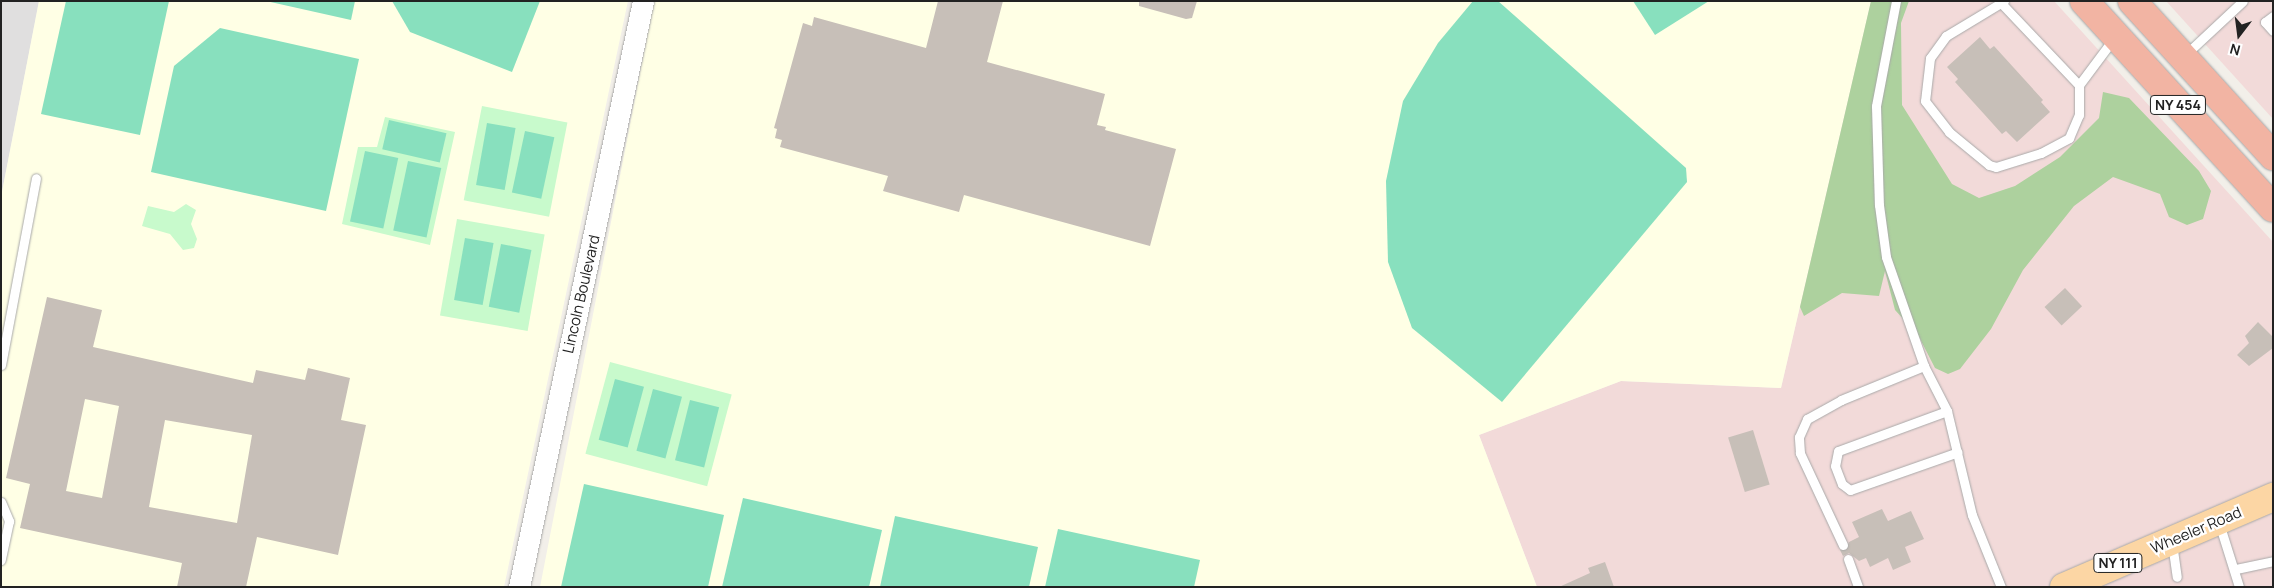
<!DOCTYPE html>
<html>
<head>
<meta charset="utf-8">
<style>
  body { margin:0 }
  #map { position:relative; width:2274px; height:588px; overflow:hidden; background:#f2efe9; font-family:Manrope,sans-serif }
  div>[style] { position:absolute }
  .residential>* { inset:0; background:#e0dfdf }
  .commercial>* { inset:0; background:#f2dad9 }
  .education>* { inset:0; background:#ffffe5 }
  .forest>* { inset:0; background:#add19e }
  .park>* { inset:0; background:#c8facc; transform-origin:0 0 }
  .pitch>* { inset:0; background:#88e0be; transform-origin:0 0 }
  .building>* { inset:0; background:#c7bfb8; transform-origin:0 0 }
  .roads { filter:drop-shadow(0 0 1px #a9a9a9) drop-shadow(0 0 1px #a9a9a9) }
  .service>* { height:9px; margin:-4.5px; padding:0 4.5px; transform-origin:4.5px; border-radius:4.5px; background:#fff }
  .tertiary>* { height:21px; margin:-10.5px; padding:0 10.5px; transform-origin:10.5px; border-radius:10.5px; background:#fff }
  .primary>* { height:28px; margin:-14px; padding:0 14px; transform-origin:14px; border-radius:14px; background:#fcd6a4 }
  .trunk>* { height:28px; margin:-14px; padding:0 14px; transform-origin:14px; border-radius:14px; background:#f2b4a3 }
  span { translate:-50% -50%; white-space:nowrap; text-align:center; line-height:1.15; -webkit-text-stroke:4.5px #fff; paint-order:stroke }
  .shield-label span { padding:1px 4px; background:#fff; border:1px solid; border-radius:4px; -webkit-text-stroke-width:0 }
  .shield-label { font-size:14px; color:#222; font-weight:700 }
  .street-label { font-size:15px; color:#222 }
  .frame { position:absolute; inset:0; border:2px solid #222; pointer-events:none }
  .north { position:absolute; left:2214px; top:10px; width:50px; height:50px; -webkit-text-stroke:4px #fff; paint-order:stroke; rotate:195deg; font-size:14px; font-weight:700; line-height:20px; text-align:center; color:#222 }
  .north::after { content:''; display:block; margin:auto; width:18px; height:22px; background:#222; clip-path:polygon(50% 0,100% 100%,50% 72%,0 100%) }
</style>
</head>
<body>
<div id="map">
  <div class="residential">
    <i style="clip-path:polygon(1px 1px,39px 1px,1px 197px)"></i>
  </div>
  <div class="commercial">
    <i style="clip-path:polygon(1871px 1px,2054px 1px,2273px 242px,2273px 587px,1537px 587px,1479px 435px,1621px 381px,1781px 388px)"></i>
    <i style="clip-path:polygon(2166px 1px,2273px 1px,2273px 119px)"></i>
  </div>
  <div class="education">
    <i style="clip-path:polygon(39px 1px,628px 1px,504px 587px,1px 587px,1px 197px)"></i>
    <i style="clip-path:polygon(654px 1px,1871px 1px,1781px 388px,1621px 381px,1479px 435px,1537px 587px,540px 587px)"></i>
  </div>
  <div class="forest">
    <i style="clip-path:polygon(1871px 1px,1909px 1px,1901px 23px,1902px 105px,1952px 184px,1979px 198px,2015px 186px,2060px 157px,2099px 118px,2103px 92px,2129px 98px,2199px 171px,2211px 191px,2203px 219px,2187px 225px,2169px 217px,2160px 194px,2113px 177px,2074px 206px,2023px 270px,1991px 329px,1960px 369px,1948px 374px,1935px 368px,1918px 335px,1895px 310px,1885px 271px,1879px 296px,1842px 293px,1804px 316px,1800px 307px)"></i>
  </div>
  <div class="park">
    <i style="left:482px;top:106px;width:87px;height:96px;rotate:11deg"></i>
    <i style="clip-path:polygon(385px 117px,455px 132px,430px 245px,342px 224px,358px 147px,377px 147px)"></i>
    <i style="clip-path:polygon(186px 204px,196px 210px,191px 224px,197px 239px,194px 248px,183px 250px,170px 234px,142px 226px,148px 206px,174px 212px)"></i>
    <i style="left:457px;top:219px;width:89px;height:98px;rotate:10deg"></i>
    <i style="left:610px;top:362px;width:126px;height:95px;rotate:15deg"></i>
  </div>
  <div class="pitch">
    <i style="clip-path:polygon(66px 1px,169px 1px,140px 135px,41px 114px)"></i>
    <i style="clip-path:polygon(266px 1px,355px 1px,351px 20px)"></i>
    <i style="clip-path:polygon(392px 1px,540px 1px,512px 72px,410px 32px)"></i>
    <i style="clip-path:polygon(1473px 1px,1498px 1px,1686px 168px,1687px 182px,1502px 402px,1412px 328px,1388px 262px,1386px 181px,1403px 101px,1438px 43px)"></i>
    <i style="clip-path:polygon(1633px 1px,1709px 1px,1655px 35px)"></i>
    <i style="clip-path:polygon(220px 28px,359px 59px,326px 211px,151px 172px,174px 66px)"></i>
    <i style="left:389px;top:120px;width:59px;height:30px;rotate:13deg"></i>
    <i style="left:487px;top:123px;width:29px;height:63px;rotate:10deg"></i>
    <i style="left:525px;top:131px;width:30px;height:63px;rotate:12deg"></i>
    <i style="left:365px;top:151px;width:34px;height:72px;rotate:12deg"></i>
    <i style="left:408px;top:161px;width:34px;height:71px;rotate:12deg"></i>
    <i style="left:465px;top:238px;width:29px;height:63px;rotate:10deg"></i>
    <i style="left:501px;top:244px;width:31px;height:64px;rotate:11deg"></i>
    <i style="left:615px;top:379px;width:30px;height:63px;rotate:15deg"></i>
    <i style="left:653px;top:389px;width:30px;height:64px;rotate:15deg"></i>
    <i style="left:690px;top:400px;width:30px;height:62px;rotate:14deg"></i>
    <i style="clip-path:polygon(584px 484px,724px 515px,708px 587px,561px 587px)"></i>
    <i style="clip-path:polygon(743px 498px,882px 530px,869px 587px,722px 587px)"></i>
    <i style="clip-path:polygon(895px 516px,1038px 547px,1029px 587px,880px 587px)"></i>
    <i style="clip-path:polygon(1058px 529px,1200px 560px,1194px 587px,1045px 587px)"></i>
  </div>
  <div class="building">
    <i style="clip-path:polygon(938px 1px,1003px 1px,987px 62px,1105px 94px,1097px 125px,1106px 127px,1105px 130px,1176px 149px,1150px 246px,964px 195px,959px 212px,883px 191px,888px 176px,780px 147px,782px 140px,775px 138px,777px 129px,774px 128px,803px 23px,812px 26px,814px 17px,926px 48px)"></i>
    <i style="clip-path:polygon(1139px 1px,1197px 1px,1192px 18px,1186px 19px,1139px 6px)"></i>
    <i style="clip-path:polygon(1980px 37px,1990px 49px,1994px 46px,2043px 100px,2041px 102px,2050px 112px,2017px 142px,2006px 131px,2002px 134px,1984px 114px,1955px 82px,1958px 79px,1947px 67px)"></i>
    <i style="left:2065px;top:288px;width:25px;height:28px;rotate:47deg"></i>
    <i style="clip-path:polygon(evenodd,47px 297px,102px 310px,93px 347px,253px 383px,256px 370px,305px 380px,308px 368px,350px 378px,341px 420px,366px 425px,338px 555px,257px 537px,246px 587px,177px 587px,182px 563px,20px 528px,30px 484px,6px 478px,47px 297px,85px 399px,119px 406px,102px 498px,66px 491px,85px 399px,47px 297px,165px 420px,252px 435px,237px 523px,149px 507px,165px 420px)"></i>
    <i style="clip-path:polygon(2258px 322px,2273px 337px,2273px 348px,2249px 366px,2237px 355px,2249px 343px,2245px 336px)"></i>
    <i style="left:1753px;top:430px;width:57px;height:26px;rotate:73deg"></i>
    <i style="clip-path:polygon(1882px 509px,1888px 521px,1911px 511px,1924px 539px,1905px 547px,1911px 562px,1893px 570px,1888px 558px,1870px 567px,1866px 558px,1859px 561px,1849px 553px,1843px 556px,1840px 550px,1846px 550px,1849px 542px,1859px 537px,1852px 522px)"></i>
    <i style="clip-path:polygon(1605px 562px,1614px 587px,1559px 587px,1590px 573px,1588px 568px)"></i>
  </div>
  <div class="roads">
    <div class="service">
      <i style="left:1896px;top:1px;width:107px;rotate:100.8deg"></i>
      <i style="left:1876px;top:106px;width:99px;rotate:88.3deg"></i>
      <i style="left:1879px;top:205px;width:52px;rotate:82.3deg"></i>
      <i style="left:1886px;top:257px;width:115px;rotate:70.8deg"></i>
      <i style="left:1924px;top:366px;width:51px;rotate:62.9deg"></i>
      <i style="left:1947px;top:411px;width:107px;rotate:76.5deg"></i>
      <i style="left:1972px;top:515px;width:78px;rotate:68.1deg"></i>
      <i style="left:2004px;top:1px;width:68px;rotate:148.9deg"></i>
      <i style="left:1946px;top:36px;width:27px;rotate:126deg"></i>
      <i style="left:1930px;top:58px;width:43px;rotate:96.6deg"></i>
      <i style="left:1925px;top:101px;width:39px;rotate:52deg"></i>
      <i style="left:1949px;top:132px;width:52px;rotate:39.5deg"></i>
      <i style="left:1989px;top:165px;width:7px;rotate:16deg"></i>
      <i style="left:1996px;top:167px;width:47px;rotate:-17.3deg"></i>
      <i style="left:2041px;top:153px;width:32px;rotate:-28deg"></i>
      <i style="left:2069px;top:138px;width:25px;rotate:-67deg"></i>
      <i style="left:2079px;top:115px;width:30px;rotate:-90deg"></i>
      <i style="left:2079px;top:85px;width:59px;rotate:-53.3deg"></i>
      <i style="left:2002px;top:4px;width:112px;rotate:46.5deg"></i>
      <i style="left:2273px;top:16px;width:10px;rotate:143deg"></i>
      <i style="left:2265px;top:22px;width:12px;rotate:48deg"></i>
      <i style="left:2185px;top:55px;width:79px;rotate:-43deg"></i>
      <i style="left:1px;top:365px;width:190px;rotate:-79.4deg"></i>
      <i style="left:1947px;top:411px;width:116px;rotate:159.8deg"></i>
      <i style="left:1838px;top:451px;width:15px;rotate:101deg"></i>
      <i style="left:1835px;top:466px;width:19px;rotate:69deg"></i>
      <i style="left:1842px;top:484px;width:10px;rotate:37deg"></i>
      <i style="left:1850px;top:490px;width:114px;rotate:-19.4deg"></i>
      <i style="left:1px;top:502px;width:21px;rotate:67deg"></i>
      <i style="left:9px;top:521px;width:40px;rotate:102deg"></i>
      <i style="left:2219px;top:523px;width:67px;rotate:72.6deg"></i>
      <i style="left:2172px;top:543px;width:34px;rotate:82deg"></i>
      <i style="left:1843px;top:545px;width:102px;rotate:-115.1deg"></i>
      <i style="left:1800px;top:453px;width:16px;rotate:-94deg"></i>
      <i style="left:1799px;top:437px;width:20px;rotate:-66deg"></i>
      <i style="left:1807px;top:419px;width:39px;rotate:-29deg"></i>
      <i style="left:1841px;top:400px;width:90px;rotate:-22.3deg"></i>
      <i style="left:1848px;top:559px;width:30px;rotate:70deg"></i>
      <i style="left:2236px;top:569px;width:38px;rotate:-12deg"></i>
    </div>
    <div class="tertiary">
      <i style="left:519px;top:587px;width:599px;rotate:-78.05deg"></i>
    </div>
    <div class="primary">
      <i style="left:2064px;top:587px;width:228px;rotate:-23.3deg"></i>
    </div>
    <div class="trunk">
      <i style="left:2084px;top:1px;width:280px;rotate:47.6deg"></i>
      <i style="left:2132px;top:1px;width:210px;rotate:47.7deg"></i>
    </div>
  </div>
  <div class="shield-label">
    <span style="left:2178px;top:105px">NY 454</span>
    <span style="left:2118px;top:563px">NY 111</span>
  </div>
  <div class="street-label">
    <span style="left:581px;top:294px;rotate:-77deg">Lincoln Boulevard</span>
    <span style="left:2196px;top:530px;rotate:-23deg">Wheeler Road</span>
  </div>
  <div class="frame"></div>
  <div class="north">N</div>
</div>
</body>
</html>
